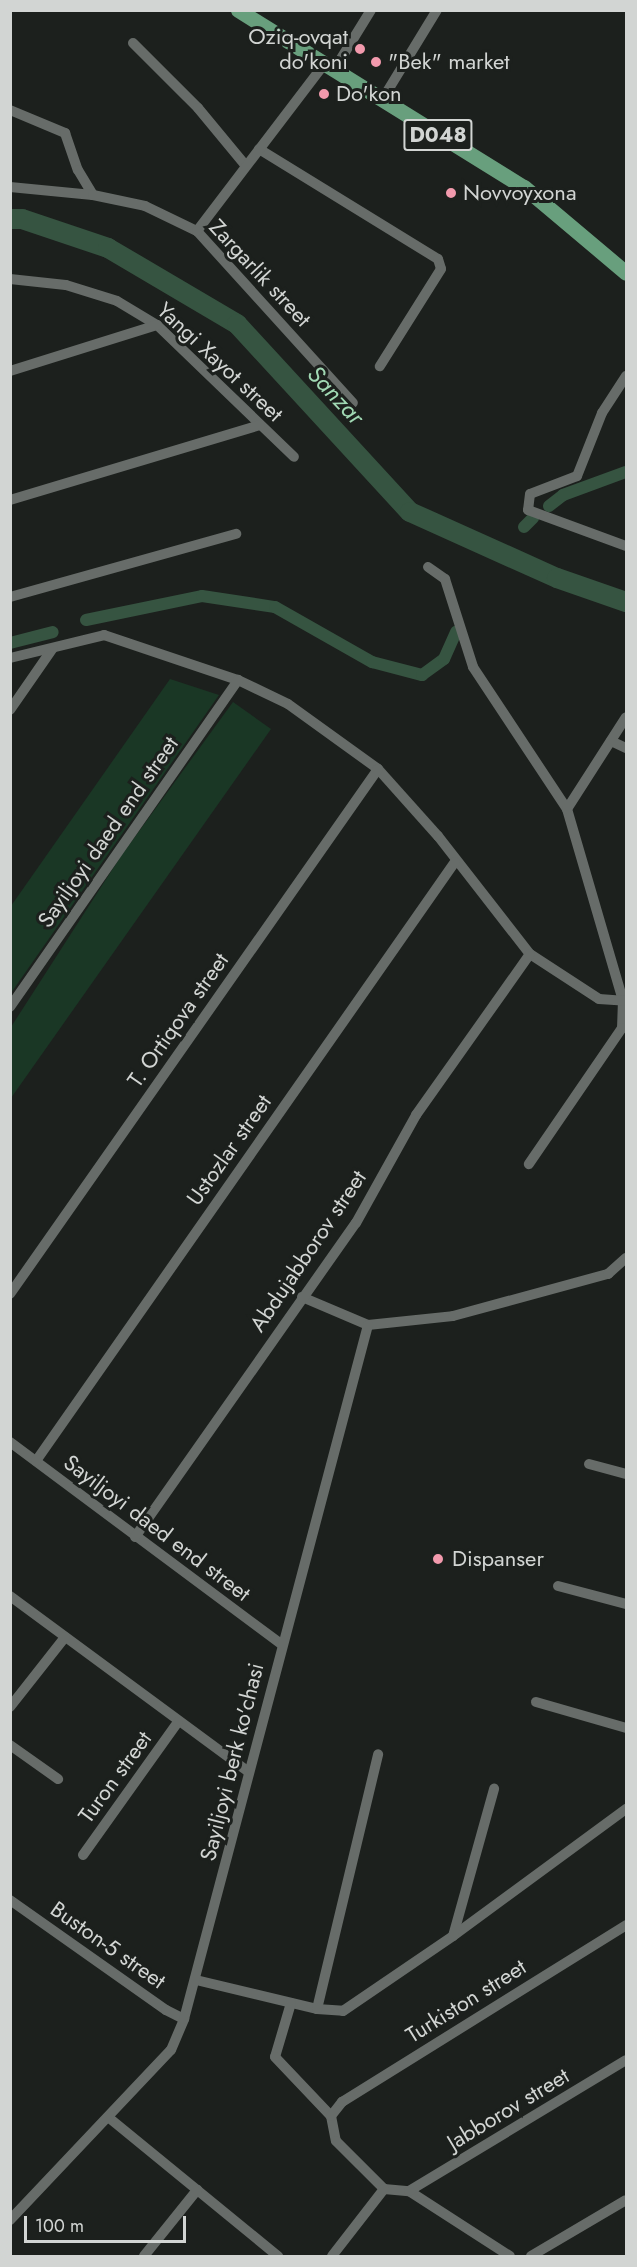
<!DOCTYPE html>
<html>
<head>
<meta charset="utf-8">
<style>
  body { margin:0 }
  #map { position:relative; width:637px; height:2267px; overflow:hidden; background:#1c201d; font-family:Jost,sans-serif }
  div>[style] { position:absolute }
  .green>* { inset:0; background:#1a3725 }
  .canal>* { height:12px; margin:-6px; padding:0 6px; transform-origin:6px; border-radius:6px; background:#365441 }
  .river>* { height:20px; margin:-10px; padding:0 10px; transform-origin:10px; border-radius:10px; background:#365441 }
  .street>* { height:10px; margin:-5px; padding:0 5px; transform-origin:5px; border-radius:5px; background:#676c69 }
  .primary>* { height:15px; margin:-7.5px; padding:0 7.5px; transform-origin:7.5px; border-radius:7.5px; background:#689f7d }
  .dots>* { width:16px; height:16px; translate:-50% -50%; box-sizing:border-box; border:3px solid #1c201d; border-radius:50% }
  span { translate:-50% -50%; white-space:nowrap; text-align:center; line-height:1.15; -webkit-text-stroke:6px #1c201d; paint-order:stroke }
  .shield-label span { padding:2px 4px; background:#1c201d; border:2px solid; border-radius:4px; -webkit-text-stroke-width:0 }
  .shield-label { font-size:21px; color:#d2d5d3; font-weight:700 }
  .poi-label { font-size:22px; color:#d2d5d3 }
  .right { translate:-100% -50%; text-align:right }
  .left { translate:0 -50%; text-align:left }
  .street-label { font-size:22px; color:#d2d5d3 }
  .water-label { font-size:24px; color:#a0d8b3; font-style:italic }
  .frame { position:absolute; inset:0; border:12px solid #d2d5d3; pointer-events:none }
  .scale { position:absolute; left:24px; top:2216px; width:162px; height:27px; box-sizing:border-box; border:3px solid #d2d5d3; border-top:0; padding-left:8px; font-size:18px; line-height:21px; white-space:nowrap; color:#d2d5d3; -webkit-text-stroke:4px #1c201d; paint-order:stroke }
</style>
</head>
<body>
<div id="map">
  <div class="green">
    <i style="clip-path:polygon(170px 679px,219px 695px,11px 993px,11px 906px)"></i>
    <i style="clip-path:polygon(233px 702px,271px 729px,11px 1098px,11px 1027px,121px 856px)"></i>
  </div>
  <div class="canal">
    <i style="left:549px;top:506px;width:18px;rotate:-38deg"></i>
    <i style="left:563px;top:495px;width:67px;rotate:-20.1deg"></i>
    <i style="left:524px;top:527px;width:13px;rotate:-45deg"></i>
    <i style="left:86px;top:620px;width:118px;rotate:-11.7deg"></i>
    <i style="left:202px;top:596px;width:74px;rotate:8.6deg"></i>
    <i style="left:275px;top:607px;width:112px;rotate:29.6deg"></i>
    <i style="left:372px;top:662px;width:52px;rotate:14.6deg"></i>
    <i style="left:422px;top:675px;width:27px;rotate:-36deg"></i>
    <i style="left:444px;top:659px;width:30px;rotate:-66deg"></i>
    <i style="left:10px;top:643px;width:44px;rotate:-14.3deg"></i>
  </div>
  <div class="river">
    <i style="left:10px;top:219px;width:12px"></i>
    <i style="left:22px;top:219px;width:91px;rotate:18.6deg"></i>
    <i style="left:108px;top:248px;width:150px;rotate:30.5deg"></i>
    <i style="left:237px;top:324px;width:255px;rotate:47.4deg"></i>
    <i style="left:410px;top:512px;width:161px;rotate:24.2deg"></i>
    <i style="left:557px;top:578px;width:73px;rotate:19.2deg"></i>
  </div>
  <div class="street">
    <i style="left:133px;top:43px;width:92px;rotate:45deg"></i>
    <i style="left:198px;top:108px;width:75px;rotate:50.4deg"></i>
    <i style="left:334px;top:70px;width:70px;rotate:-58.3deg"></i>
    <i style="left:382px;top:100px;width:105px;rotate:-58.6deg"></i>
    <i style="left:10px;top:110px;width:60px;rotate:22.7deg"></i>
    <i style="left:65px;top:133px;width:39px;rotate:71deg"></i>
    <i style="left:78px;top:170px;width:29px;rotate:59deg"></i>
    <i style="left:259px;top:149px;width:210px;rotate:31.6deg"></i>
    <i style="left:438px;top:259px;width:10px;rotate:73deg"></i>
    <i style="left:441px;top:269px;width:115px;rotate:122.2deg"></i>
    <i style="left:10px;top:187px;width:83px;rotate:5.5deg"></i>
    <i style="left:93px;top:195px;width:53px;rotate:11.9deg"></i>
    <i style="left:145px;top:206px;width:58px;rotate:25.7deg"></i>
    <i style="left:197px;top:231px;width:232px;rotate:47.8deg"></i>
    <i style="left:197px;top:231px;width:211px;rotate:-52.7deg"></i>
    <i style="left:10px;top:279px;width:56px;rotate:6.1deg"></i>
    <i style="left:66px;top:285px;width:53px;rotate:17.4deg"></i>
    <i style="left:117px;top:301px;width:47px;rotate:31deg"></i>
    <i style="left:157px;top:325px;width:190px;rotate:43.9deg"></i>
    <i style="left:10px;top:371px;width:154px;rotate:-17.4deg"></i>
    <i style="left:626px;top:376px;width:44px;rotate:123deg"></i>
    <i style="left:602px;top:413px;width:68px;rotate:111.6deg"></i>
    <i style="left:577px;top:476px;width:50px;rotate:159deg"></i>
    <i style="left:530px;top:494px;width:16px;rotate:97deg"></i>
    <i style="left:528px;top:510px;width:104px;rotate:20.2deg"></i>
    <i style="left:10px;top:500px;width:261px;rotate:-16.7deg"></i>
    <i style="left:428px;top:567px;width:21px;rotate:35deg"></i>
    <i style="left:445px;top:579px;width:92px;rotate:72.3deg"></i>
    <i style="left:473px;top:667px;width:170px;rotate:56.5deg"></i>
    <i style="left:567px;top:809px;width:199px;rotate:73.7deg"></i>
    <i style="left:623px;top:1000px;width:28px;rotate:92deg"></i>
    <i style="left:622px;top:1028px;width:165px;rotate:124.4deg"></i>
    <i style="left:10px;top:597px;width:235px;rotate:-15.6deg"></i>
    <i style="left:10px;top:658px;width:97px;rotate:-13.7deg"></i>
    <i style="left:104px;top:635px;width:141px;rotate:18.6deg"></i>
    <i style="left:238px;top:680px;width:55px;rotate:25.6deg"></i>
    <i style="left:288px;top:704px;width:111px;rotate:35.8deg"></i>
    <i style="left:378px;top:769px;width:90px;rotate:48.2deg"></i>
    <i style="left:438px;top:836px;width:150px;rotate:52.1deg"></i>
    <i style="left:530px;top:954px;width:82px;rotate:33.1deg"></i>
    <i style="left:599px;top:999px;width:27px;rotate:4deg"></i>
    <i style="left:10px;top:710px;width:75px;rotate:-55.3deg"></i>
    <i style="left:611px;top:741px;width:17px;rotate:25deg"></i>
    <i style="left:567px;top:809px;width:109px;rotate:-57.3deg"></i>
    <i style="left:10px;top:1007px;width:399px;rotate:-55.1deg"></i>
    <i style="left:10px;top:1294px;width:641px;rotate:-54.97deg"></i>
    <i style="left:302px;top:1297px;width:72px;rotate:23deg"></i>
    <i style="left:368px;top:1325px;width:85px;rotate:-6deg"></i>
    <i style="left:453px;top:1316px;width:161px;rotate:-15.2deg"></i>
    <i style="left:608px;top:1274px;width:24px;rotate:-42deg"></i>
    <i style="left:10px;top:1442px;width:339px;rotate:36.7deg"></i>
    <i style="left:36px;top:1461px;width:731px;rotate:-55.03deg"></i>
    <i style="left:589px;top:1464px;width:38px;rotate:15deg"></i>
    <i style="left:135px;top:1537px;width:384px;rotate:-54.9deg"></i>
    <i style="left:356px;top:1223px;width:124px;rotate:-60.9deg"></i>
    <i style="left:416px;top:1115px;width:197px;rotate:-54.7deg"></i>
    <i style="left:558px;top:1586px;width:70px;rotate:14.8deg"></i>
    <i style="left:10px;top:1596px;width:297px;rotate:36.4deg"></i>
    <i style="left:536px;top:1702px;width:94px;rotate:16.1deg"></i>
    <i style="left:10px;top:1707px;width:89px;rotate:-51.8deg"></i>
    <i style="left:10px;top:1745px;width:59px;rotate:35.3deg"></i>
    <i style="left:83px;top:1855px;width:163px;rotate:-54.5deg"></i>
    <i style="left:10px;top:1900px;width:191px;rotate:35.2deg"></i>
    <i style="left:166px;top:2010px;width:20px;rotate:27deg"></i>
    <i style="left:453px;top:1936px;width:215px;rotate:-36.3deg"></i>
    <i style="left:196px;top:1980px;width:124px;rotate:13.5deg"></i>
    <i style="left:317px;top:2009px;width:26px;rotate:4deg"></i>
    <i style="left:343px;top:2011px;width:133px;rotate:-34.3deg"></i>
    <i style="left:453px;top:1936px;width:153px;rotate:-74.4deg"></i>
    <i style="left:291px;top:2003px;width:56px;rotate:106.5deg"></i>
    <i style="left:275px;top:2057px;width:81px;rotate:46.5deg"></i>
    <i style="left:331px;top:2116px;width:25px;rotate:79deg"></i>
    <i style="left:336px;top:2141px;width:68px;rotate:45deg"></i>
    <i style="left:384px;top:2189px;width:25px;rotate:5deg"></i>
    <i style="left:409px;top:2191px;width:120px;rotate:32.8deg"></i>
    <i style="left:317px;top:2009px;width:262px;rotate:-76.5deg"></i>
    <i style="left:331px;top:2116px;width:18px;rotate:-52deg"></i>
    <i style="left:342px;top:2102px;width:335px;rotate:-31.9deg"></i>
    <i style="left:108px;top:2117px;width:220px;rotate:39.3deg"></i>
    <i style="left:409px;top:2191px;width:253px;rotate:-31.1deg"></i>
    <i style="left:10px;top:2220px;width:234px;rotate:-46.6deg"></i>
    <i style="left:171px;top:2050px;width:34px;rotate:-67deg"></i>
    <i style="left:184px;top:2019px;width:718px;rotate:-75.15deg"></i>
    <i style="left:144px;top:2256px;width:85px;rotate:-51.2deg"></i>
    <i style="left:332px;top:2256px;width:85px;rotate:-52.2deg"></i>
    <i style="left:531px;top:2256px;width:110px;rotate:-30.5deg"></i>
  </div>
  <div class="primary">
    <i style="left:238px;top:10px;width:336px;rotate:31.8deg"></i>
    <i style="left:524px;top:187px;width:133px;rotate:40.1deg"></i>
  </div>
  <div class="dots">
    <i style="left:360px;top:49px;background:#f29aad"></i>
    <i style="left:376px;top:62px;background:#f29aad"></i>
    <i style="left:324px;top:94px;background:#f29aad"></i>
    <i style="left:451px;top:193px;background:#f29aad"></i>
    <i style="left:438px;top:1559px;background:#f29aad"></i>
  </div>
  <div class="shield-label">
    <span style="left:438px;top:135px">D048</span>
  </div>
  <div class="poi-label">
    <span class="right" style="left:348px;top:49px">Oziq-ovqat<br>do'koni</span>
    <span class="left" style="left:388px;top:62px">"Bek" market</span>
    <span class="left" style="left:336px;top:94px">Do'kon</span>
    <span class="left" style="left:463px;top:193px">Novvoyxona</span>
    <span class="left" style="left:452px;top:1559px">Dispanser</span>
  </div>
  <div class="street-label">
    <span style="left:260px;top:273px;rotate:47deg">Zargarlik street</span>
    <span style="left:220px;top:362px;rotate:43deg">Yangi Xayot street</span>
    <span style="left:108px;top:832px;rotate:-55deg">Sayiljoyi daed end street</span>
    <span style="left:178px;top:1020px;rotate:-55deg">T. Ortiqova street</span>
    <span style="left:229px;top:1150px;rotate:-55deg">Ustozlar street</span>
    <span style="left:308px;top:1251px;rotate:-56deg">Abdujabborov street</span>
    <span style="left:157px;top:1528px;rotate:37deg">Sayiljoyi daed end street</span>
    <span style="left:232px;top:1762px;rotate:-76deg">Sayiljoyi berk ko'chasi</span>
    <span style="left:115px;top:1777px;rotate:-54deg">Turon street</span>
    <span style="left:108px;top:1945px;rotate:35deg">Buston-5 street</span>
    <span style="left:466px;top:2001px;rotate:-32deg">Turkiston street</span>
    <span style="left:508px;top:2109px;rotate:-31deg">Jabborov street</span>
  </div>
  <div class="water-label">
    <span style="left:336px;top:395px;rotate:47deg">Sanzar</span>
  </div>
  <div class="frame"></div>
  <div class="scale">100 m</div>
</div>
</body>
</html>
